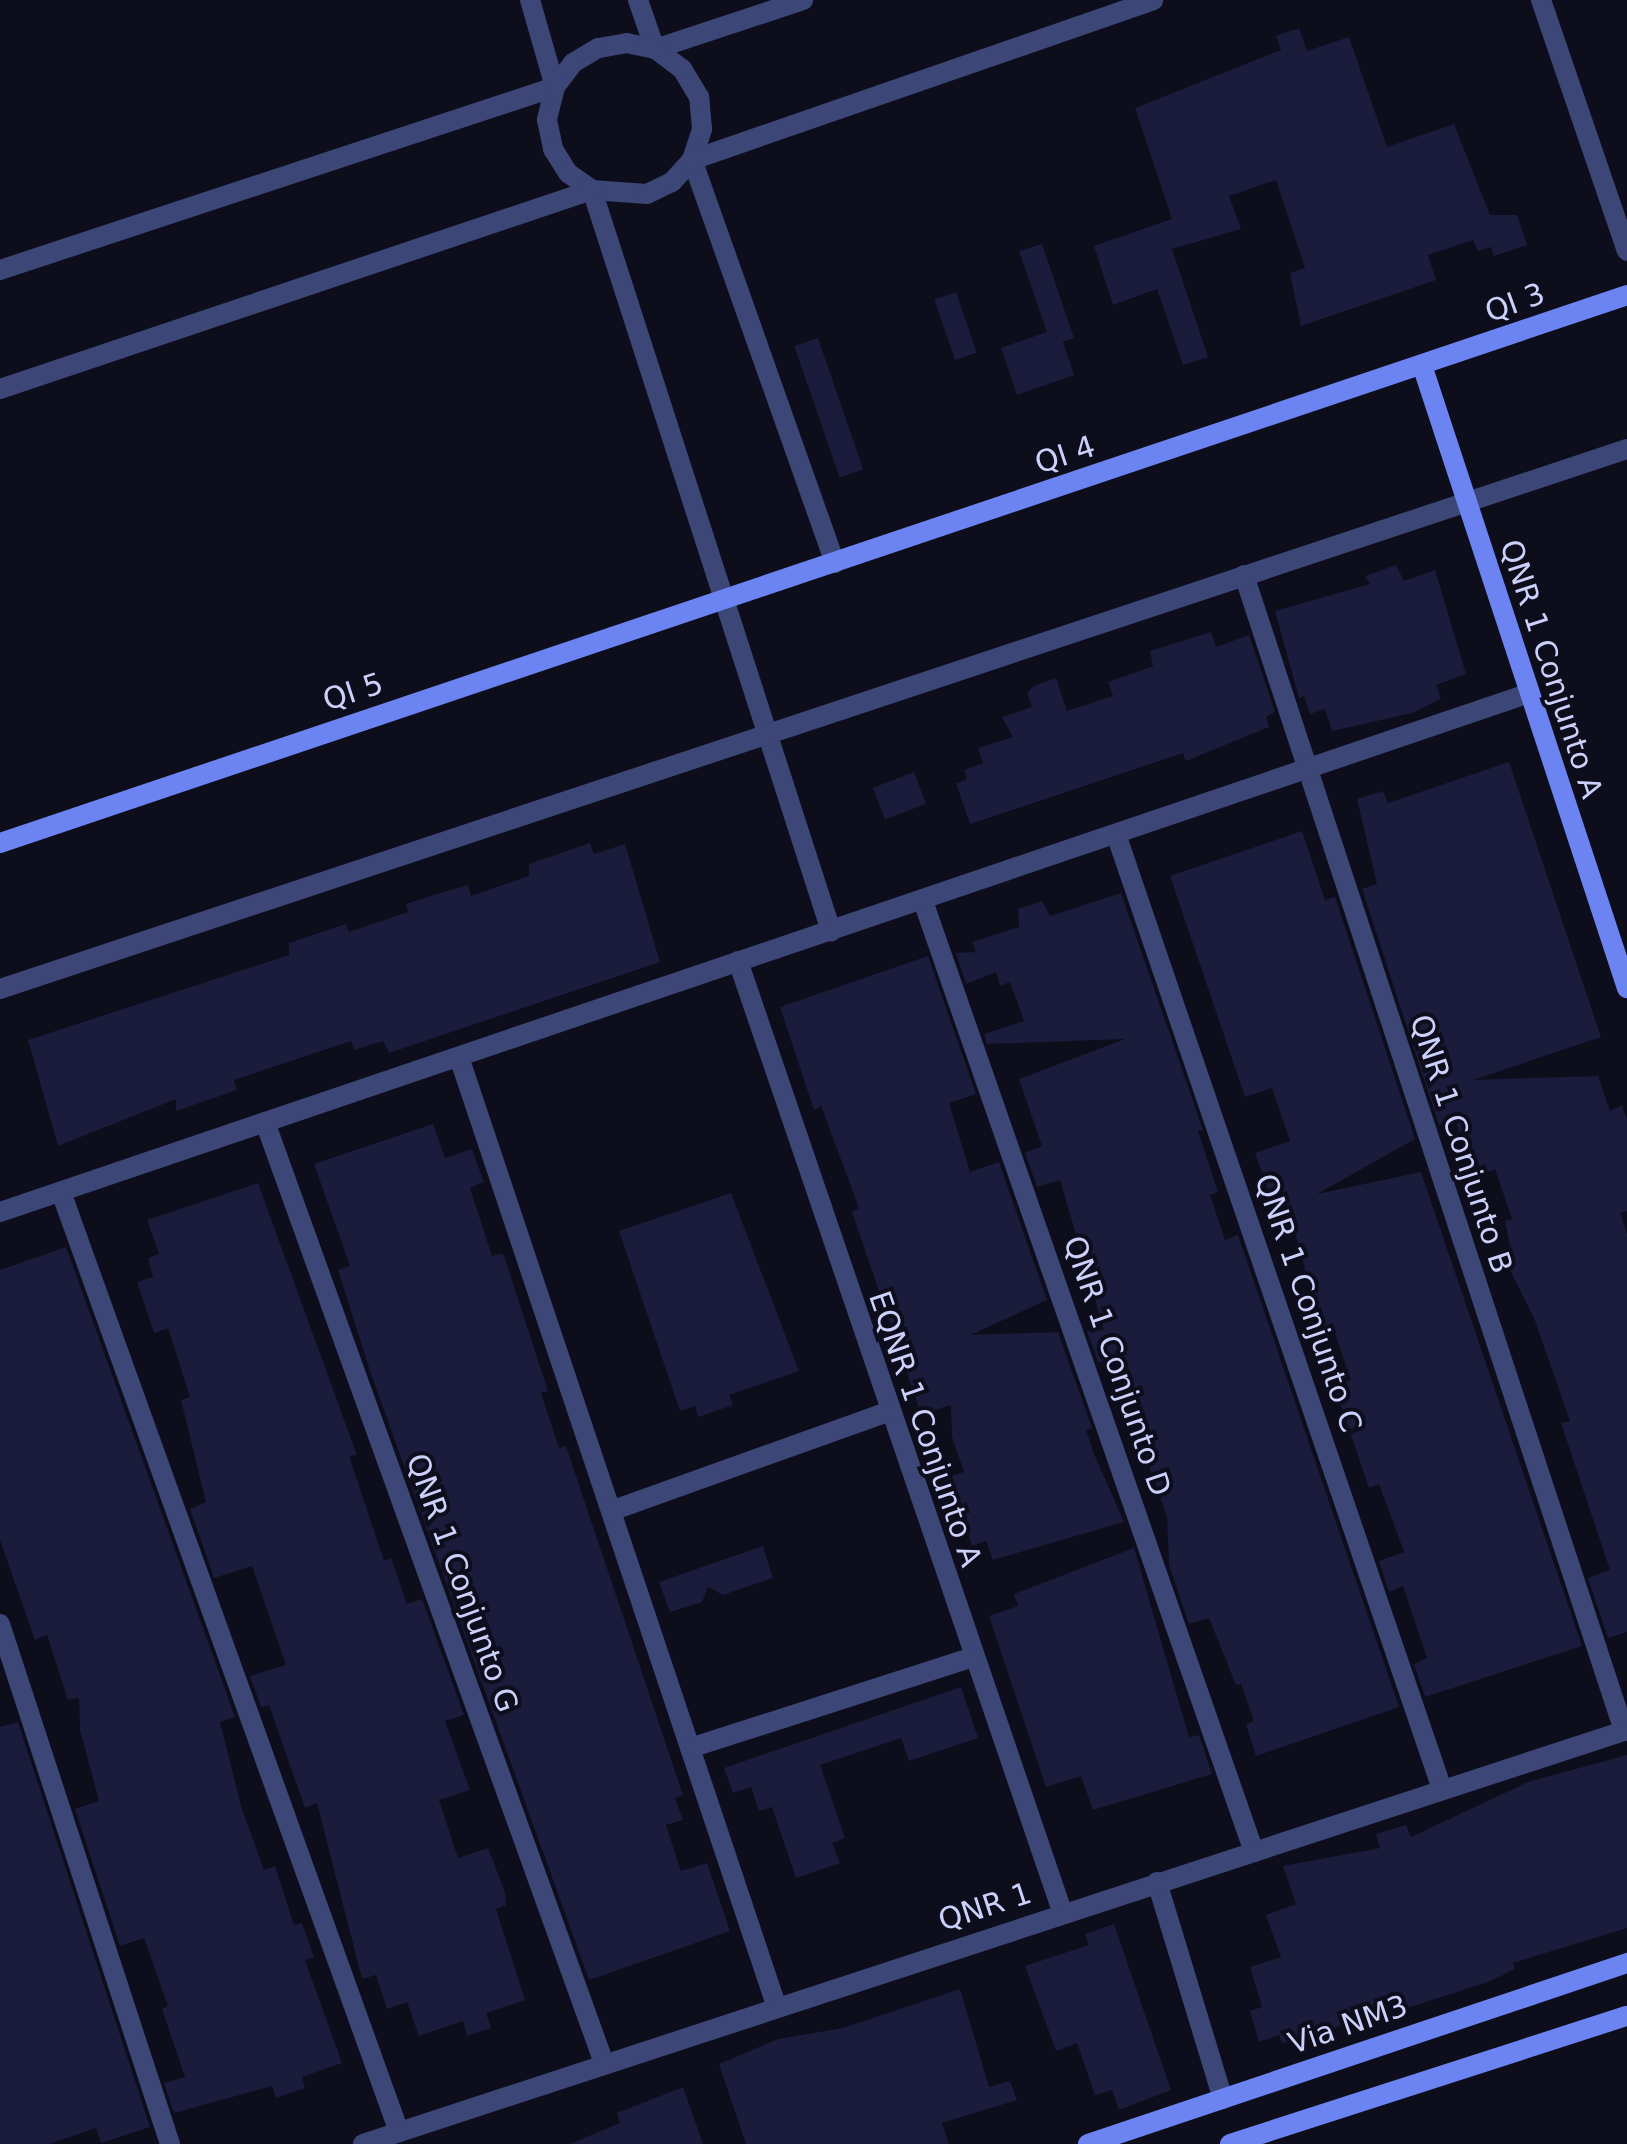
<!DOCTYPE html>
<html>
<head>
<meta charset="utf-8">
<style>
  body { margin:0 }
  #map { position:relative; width:1627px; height:2144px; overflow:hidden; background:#0d0d1c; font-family:"DejaVu Sans",sans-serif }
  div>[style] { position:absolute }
  .building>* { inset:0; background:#1b1b3b; transform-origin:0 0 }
  .street>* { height:20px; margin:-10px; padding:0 10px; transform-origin:10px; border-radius:10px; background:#3c4677 }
  .secondary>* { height:20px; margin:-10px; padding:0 10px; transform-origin:10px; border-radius:10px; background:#6b84f2 }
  span { translate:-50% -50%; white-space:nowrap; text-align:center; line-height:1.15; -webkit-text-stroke:8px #0d0d1c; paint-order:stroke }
  .street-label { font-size:30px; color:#ccd1fb }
</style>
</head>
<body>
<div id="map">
  <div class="building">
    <i style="clip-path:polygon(1299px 28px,1307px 51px,1349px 37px,1387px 147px,1454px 124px,1490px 215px,1517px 215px,1527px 245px,1494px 256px,1491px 247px,1478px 251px,1473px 240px,1428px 255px,1436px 280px,1301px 326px,1290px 273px,1305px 268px,1276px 180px,1229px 196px,1241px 229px,1172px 249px,1208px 357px,1183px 365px,1157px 289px,1113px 305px,1094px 246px,1172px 219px,1135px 108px,1281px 50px,1276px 36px)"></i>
    <i style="clip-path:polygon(1042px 244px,1074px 338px,1063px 342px,1074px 375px,1017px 395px,1001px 348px,1047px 332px,1019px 251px)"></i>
    <i style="left:956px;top:292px;width:64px;height:23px;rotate:71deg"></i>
    <i style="left:818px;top:338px;width:139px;height:25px;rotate:71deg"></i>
    <i style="clip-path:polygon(1396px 565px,1404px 581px,1435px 570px,1466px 674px,1436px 685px,1441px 699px,1412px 713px,1332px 731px,1325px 709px,1310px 714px,1304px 696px,1299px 698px,1275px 611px,1370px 584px,1365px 576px)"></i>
    <i style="clip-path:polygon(1211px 632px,1216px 647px,1249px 635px,1275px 712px,1266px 717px,1269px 727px,1186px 761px,1183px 753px,970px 824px,956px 783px,967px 780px,964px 770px,983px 763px,978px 748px,1013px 737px,1002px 717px,1032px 707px,1027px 693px,1034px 686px,1056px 678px,1067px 711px,1113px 696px,1108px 682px,1153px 666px,1150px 651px)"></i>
    <i style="clip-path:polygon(1509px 762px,1601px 1037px,1473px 1080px,1598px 1076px,1610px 1111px,1622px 1105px,1627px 1119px,1627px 1211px,1620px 1213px,1627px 1234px,1627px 1632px,1608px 1638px,1588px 1578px,1610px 1570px,1561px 1423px,1570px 1421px,1534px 1318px,1503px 1256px,1511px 1252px,1505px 1221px,1512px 1219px,1495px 1169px,1482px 1174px,1475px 1154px,1468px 1157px,1454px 1117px,1439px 1125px,1362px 889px,1377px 884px,1357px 799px,1383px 791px,1388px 803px)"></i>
    <i style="left:914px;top:772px;width:34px;height:44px;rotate:69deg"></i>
    <i style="clip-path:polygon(1302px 831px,1325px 900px,1335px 897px,1415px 1139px,1317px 1194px,1421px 1172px,1582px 1646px,1425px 1697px,1414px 1664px,1427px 1658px,1403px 1586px,1389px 1592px,1379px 1561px,1404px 1552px,1379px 1484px,1369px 1488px,1334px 1385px,1351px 1380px,1332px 1325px,1324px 1327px,1317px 1314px,1291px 1217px,1279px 1221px,1255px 1153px,1290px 1141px,1272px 1088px,1245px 1097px,1170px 876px)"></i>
    <i style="clip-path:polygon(590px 843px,594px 854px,625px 844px,660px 962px,389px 1053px,383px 1041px,354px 1050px,351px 1041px,234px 1080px,237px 1090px,176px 1111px,176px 1099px,58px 1146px,28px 1040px,289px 955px,289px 943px,346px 924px,349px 932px,408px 912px,406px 904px,437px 894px,468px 885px,471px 896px,529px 876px,529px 864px)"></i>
    <i style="clip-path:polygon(1121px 893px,1203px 1130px,1198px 1131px,1218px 1192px,1210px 1195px,1225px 1240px,1238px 1235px,1399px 1707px,1256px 1756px,1246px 1724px,1254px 1721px,1241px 1684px,1236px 1685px,1209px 1618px,1189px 1624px,1169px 1565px,1167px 1516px,1143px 1449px,1149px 1447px,1132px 1380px,1122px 1383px,1115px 1361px,1098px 1362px,1087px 1331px,1104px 1330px,1060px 1180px,1037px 1187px,1025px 1153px,1042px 1146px,1019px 1079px,1125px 1039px,987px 1044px,984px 1034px,1024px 1021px,1010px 982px,1000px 986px,996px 972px,966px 984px,956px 953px,976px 952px,972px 942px,1019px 927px,1018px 909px,1042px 901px,1050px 916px)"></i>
    <i style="clip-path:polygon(928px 956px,976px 1094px,949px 1103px,970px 1172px,999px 1162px,1047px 1300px,970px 1335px,1058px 1332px,1092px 1428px,1086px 1430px,1094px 1454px,1124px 1522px,993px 1560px,986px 1541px,972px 1546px,961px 1511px,953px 1513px,942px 1479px,964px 1472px,952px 1437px,951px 1405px,921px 1414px,852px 1212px,859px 1208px,821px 1106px,814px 1110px,780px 1007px)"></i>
    <i style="clip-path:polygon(433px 1124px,445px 1158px,472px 1149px,484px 1182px,470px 1188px,492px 1256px,503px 1253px,548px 1391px,541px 1393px,559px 1448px,566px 1446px,683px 1795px,675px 1798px,683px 1820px,666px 1825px,681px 1871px,707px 1863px,730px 1931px,589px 1980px,371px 1374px,338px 1270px,350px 1266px,314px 1164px)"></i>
    <i style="clip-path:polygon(258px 1183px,357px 1455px,349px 1456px,384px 1561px,391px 1558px,407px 1604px,422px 1599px,464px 1715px,445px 1721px,470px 1790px,439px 1800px,458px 1858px,488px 1848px,492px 1858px,505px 1893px,506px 1905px,496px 1909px,525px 2000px,486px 2013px,491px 2028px,467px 2036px,463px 2021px,419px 2036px,407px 2002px,387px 2009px,376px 1975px,362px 1979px,317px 1803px,305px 1808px,269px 1705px,261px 1707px,250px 1676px,286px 1665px,252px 1566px,214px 1578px,190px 1509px,206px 1502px,181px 1400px,190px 1397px,168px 1328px,154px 1333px,137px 1282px,153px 1277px,148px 1258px,159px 1254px,147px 1220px)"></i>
    <i style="clip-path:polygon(731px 1193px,799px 1371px,729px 1395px,733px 1405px,698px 1417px,695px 1406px,680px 1411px,619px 1231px)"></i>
    <i style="clip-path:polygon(66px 1247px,235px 1717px,220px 1722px,242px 1809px,264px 1870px,275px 1866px,294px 1925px,302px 1923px,314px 1957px,305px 1960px,342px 2063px,302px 2077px,305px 2088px,276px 2098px,272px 2086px,174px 2113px,164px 2083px,185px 2077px,162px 2009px,168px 2006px,144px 1938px,120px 1946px,75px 1809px,99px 1801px,80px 1730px,79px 1698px,68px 1700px,47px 1635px,35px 1640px,0 1540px,0 1270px)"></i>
    <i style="clip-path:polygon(763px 1546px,773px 1578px,723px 1595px,708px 1587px,702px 1602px,670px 1612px,659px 1582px)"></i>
    <i style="clip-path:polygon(1134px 1548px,1189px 1737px,1199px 1735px,1212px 1774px,1093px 1810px,1081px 1776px,1046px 1787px,989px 1616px,1018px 1606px,1014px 1594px)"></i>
    <i style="clip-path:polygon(961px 1687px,978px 1738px,909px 1761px,901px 1738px,820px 1765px,845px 1838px,832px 1843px,840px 1863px,796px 1878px,772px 1807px,759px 1811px,751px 1787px,733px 1793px,724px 1768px)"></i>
    <i style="clip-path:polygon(18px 1722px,150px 2127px,101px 2143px,96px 2128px,49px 2144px,0 2144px,0 1727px)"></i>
    <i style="clip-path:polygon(1627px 1755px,1627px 1928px,1513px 1963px,1515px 1969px,1491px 1981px,1401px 2010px,1398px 2001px,1308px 2039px,1282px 2043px,1279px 2035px,1259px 2042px,1250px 2011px,1262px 2007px,1250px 1967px,1281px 1957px,1266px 1915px,1296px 1904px,1283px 1866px,1380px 1848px,1376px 1834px,1406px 1825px,1411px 1837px,1528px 1782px)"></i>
    <i style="clip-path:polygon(1114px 1924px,1171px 2090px,1119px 2110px,1112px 2090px,1095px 2095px,1077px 2043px,1056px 2051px,1025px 1966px,1089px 1945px,1085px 1934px)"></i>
    <i style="clip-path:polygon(960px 1989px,989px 2087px,1010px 2081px,1017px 2100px,942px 2123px,949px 2144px,746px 2144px,719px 2064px,778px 2039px,843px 2028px)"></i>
    <i style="clip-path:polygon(683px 2087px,703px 2144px,570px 2144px,620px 2123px,617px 2113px)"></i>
  </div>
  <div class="street">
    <i style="left:638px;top:0;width:52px;rotate:70.9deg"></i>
    <i style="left:655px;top:49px;width:156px;rotate:-18.3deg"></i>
    <i style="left:1541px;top:0;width:265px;rotate:71.1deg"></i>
    <i style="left:592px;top:190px;width:55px;rotate:4.2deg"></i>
    <i style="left:647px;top:194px;width:28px;rotate:-26deg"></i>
    <i style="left:672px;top:182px;width:30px;rotate:-48deg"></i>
    <i style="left:692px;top:160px;width:33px;rotate:-72deg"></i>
    <i style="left:702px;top:129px;width:32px;rotate:-95deg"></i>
    <i style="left:699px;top:97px;width:33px;rotate:-121deg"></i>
    <i style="left:682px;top:69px;width:34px;rotate:-143deg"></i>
    <i style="left:655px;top:49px;width:29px;rotate:-168deg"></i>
    <i style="left:627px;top:43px;width:29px;rotate:170deg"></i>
    <i style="left:598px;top:48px;width:29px;rotate:149deg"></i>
    <i style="left:573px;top:63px;width:30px;rotate:127deg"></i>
    <i style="left:555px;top:87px;width:34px;rotate:104deg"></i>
    <i style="left:547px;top:120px;width:30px;rotate:78deg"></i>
    <i style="left:553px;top:149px;width:28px;rotate:58deg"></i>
    <i style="left:568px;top:173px;width:29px;rotate:35deg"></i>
    <i style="left:592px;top:190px;width:779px;rotate:72.12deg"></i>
    <i style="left:0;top:270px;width:584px;rotate:-18.25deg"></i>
    <i style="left:555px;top:87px;width:91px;rotate:-106deg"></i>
    <i style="left:0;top:389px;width:625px;rotate:-18.58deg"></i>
    <i style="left:835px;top:563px;width:428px;rotate:-109.5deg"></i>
    <i style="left:692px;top:160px;width:488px;rotate:-19.1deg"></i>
    <i style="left:1244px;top:575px;width:1217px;rotate:71.8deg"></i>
    <i style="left:1117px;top:837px;width:1006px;rotate:71.15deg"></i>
    <i style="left:923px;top:901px;width:1007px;rotate:70.81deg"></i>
    <i style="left:738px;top:961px;width:1007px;rotate:71.17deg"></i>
    <i style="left:0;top:989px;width:1714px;rotate:-18.36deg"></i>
    <i style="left:459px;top:1057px;width:1000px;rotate:71.51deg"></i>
    <i style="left:265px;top:1122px;width:1000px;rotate:70.19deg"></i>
    <i style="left:61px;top:1192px;width:999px;rotate:70.22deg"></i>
    <i style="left:0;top:1212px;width:1612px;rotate:-18.74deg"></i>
    <i style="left:611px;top:1511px;width:293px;rotate:-19.7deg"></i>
    <i style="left:0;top:1624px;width:547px;rotate:71.9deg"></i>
    <i style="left:690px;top:1748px;width:295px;rotate:-17.8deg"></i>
    <i style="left:1157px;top:1882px;width:227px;rotate:73.1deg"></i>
    <i style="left:363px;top:2144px;width:1330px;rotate:-18.14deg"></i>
  </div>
  <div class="secondary">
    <i style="left:1423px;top:368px;width:653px;rotate:71.79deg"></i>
    <i style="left:0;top:843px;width:1717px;rotate:-18.61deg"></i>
    <i style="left:1088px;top:2144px;width:569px;rotate:-18.56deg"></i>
    <i style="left:1230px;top:2144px;width:417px;rotate:-17.9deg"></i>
  </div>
  <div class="street-label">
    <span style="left:1515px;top:303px;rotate:-20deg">QI 3</span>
    <span style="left:1065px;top:455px;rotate:-18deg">QI 4</span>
    <span style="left:1551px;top:669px;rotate:72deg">QNR 1 Conjunto A</span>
    <span style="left:353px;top:692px;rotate:-18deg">QI 5</span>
    <span style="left:1461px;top:1144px;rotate:72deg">QNR 1 Conjunto B</span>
    <span style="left:1308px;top:1303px;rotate:71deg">QNR 1 Conjunto C</span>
    <span style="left:1117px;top:1366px;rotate:71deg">QNR 1 Conjunto D</span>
    <span style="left:925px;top:1429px;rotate:71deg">EQNR 1 Conjunto A</span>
    <span style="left:462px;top:1583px;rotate:70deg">QNR 1 Conjunto G</span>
    <span style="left:985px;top:1907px;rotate:-18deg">QNR 1</span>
    <span style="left:1348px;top:2025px;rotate:-19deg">Via NM3</span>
  </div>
</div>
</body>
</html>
